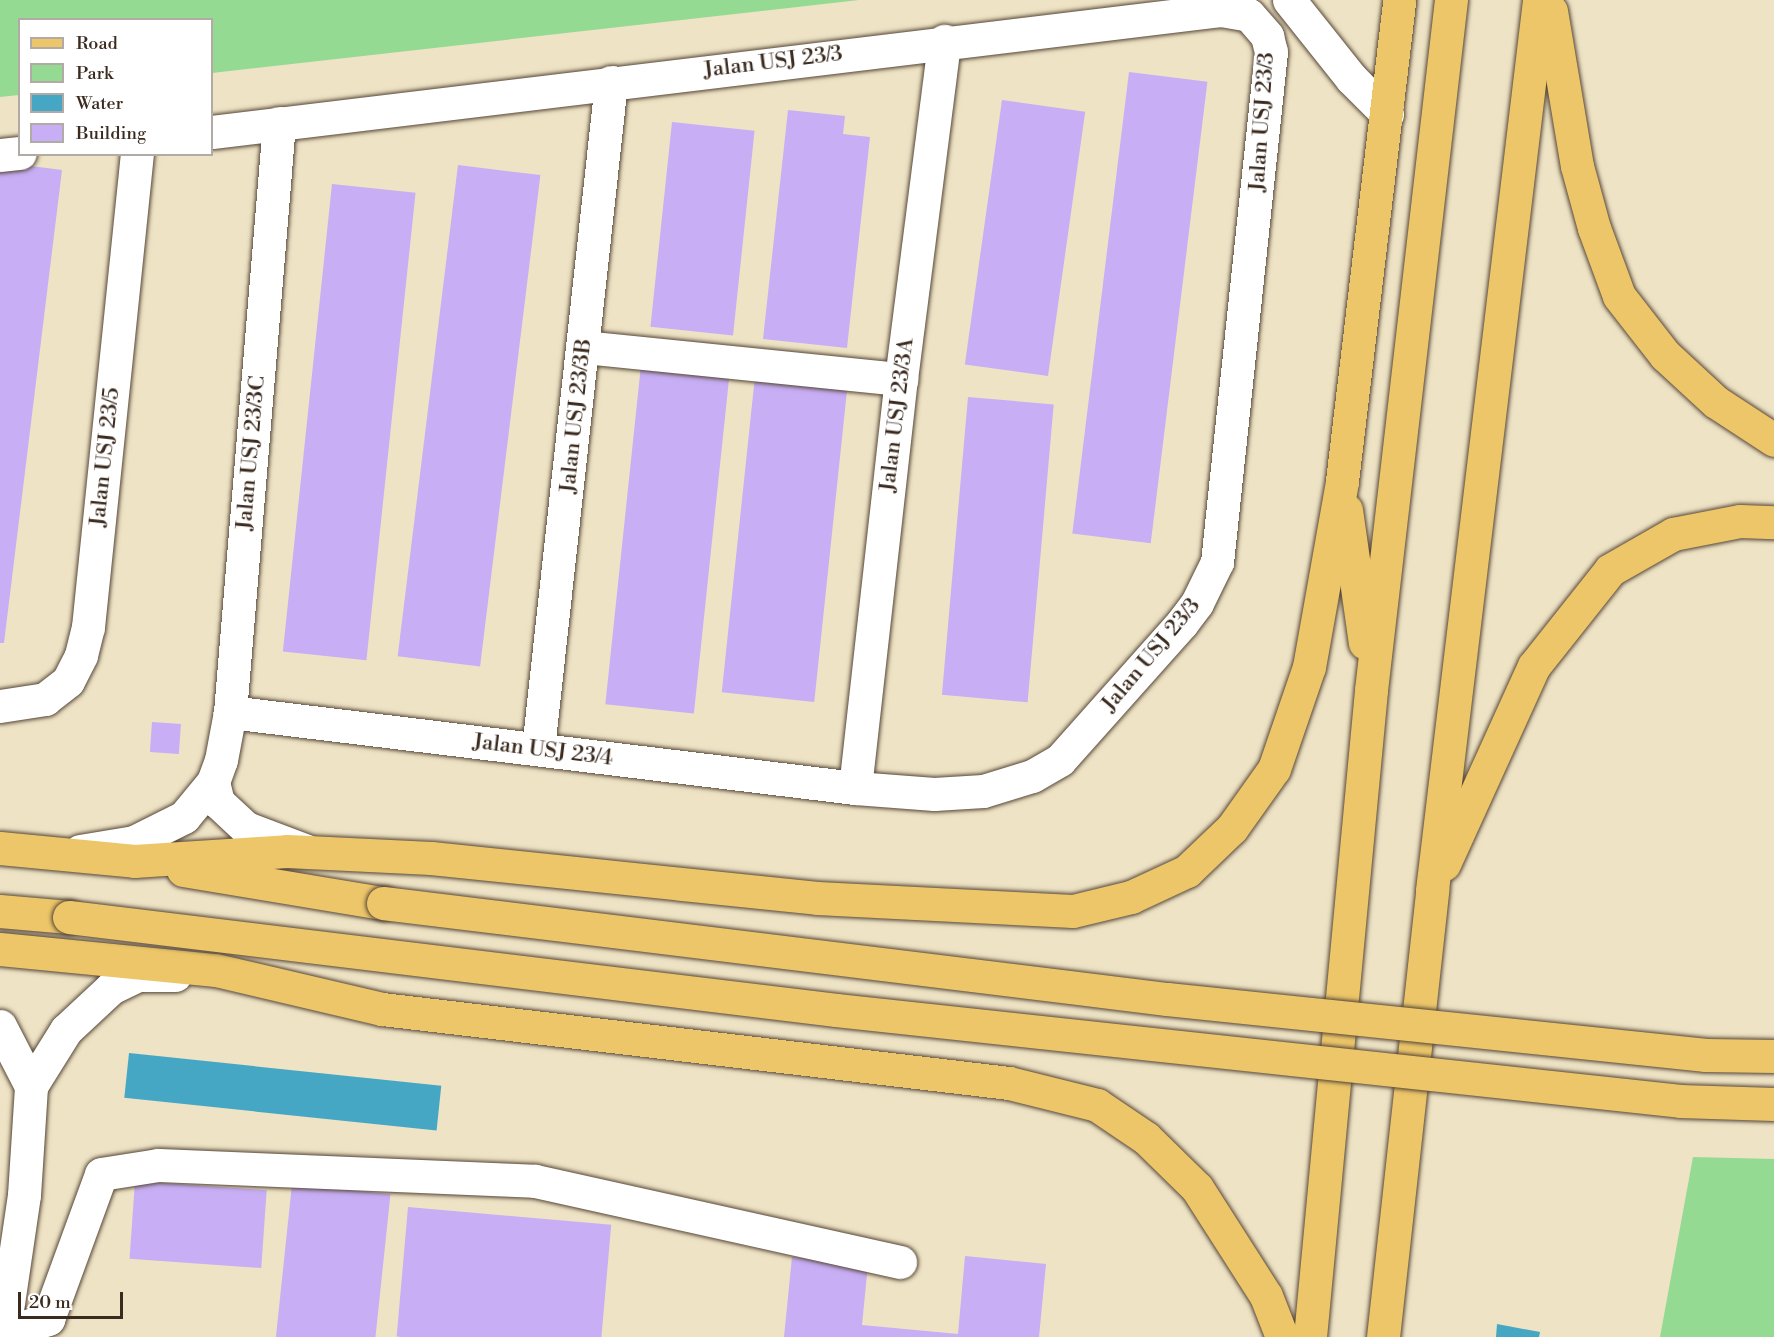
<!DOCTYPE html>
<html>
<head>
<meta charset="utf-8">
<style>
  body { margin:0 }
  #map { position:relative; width:1774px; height:1337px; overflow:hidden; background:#eee3c5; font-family:"Libre Bodoni",serif }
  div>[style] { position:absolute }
  .green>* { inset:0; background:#95da93 }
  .water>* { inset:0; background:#46a7c5; transform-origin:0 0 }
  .building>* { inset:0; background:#c7aef5; transform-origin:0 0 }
  .roads { filter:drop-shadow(0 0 2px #564637) drop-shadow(0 0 2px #564637) }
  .minor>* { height:33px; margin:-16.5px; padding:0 16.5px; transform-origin:16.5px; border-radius:16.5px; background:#fff }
  .major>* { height:33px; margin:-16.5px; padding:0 16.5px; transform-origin:16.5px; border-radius:16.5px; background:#ecc669 }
  .highway>* { height:33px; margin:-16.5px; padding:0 16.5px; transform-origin:16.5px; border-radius:16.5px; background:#ecc669 }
  .bridges { filter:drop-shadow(0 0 2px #564637) drop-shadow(0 0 2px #564637) }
  .highway-bridge>* { height:33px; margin:-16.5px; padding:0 16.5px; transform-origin:16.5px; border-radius:16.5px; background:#ecc669 }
  span { translate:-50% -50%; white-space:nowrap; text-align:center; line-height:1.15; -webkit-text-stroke:6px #fff; paint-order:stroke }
  .street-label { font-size:22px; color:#3b2a1e }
  .legend { position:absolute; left:18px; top:18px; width:195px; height:138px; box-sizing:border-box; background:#fff; border:2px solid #b1aaa5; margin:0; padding:8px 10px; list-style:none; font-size:18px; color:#3b2a1e }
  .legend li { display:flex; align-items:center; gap:12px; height:30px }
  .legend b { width:30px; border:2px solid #b1aaa5 }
  .scale { position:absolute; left:18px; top:1292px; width:105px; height:27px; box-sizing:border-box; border:3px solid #3b2a1e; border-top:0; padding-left:8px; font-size:18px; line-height:21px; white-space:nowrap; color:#3b2a1e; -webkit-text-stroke:4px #fff; paint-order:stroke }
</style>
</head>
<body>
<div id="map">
  <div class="green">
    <i style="clip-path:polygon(0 0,859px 0,212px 73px,212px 20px,20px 20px,19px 95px,0 97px)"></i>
    <i style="clip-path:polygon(1693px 1157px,1774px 1159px,1774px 1337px,1660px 1337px)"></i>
  </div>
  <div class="water">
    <i style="left:129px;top:1053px;width:314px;height:45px;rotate:6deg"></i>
    <i style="clip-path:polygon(1497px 1324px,1540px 1332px,1539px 1337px,1496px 1337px)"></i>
  </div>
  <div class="building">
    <i style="left:1129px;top:72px;width:79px;height:465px;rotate:7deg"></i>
    <i style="left:1002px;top:100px;width:84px;height:267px;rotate:8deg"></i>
    <i style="clip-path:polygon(788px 110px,845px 116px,843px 134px,870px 137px,847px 348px,763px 339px)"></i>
    <i style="left:672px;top:122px;width:83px;height:206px;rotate:6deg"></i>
    <i style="clip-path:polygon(0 162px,62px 170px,4px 643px,0 643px)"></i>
    <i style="left:458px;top:165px;width:83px;height:495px;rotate:7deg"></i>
    <i style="left:332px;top:184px;width:84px;height:470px;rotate:6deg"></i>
    <i style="left:641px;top:365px;width:89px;height:341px;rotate:6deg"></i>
    <i style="left:755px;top:376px;width:93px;height:318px;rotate:6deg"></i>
    <i style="left:968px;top:397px;width:86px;height:299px;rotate:5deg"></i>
    <i style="left:152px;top:722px;width:29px;height:30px;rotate:4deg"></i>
    <i style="left:135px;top:1181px;width:132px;height:78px;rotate:4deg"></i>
    <i style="left:292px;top:1184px;width:99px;height:154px;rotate:6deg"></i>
    <i style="left:408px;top:1207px;width:204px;height:130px;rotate:5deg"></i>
    <i style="clip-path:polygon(965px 1256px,1046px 1264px,1039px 1337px,784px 1337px,792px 1257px,868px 1264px,862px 1325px,958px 1334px)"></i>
  </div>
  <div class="roads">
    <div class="minor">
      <i style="left:1289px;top:0;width:100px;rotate:51.5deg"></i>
      <i style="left:1351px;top:78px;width:51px;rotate:45deg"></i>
      <i style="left:212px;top:132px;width:1016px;rotate:-6.89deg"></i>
      <i style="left:1221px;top:10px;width:28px;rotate:10deg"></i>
      <i style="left:1249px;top:15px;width:28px;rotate:49deg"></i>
      <i style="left:1267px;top:36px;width:16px;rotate:76deg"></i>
      <i style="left:1271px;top:52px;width:513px;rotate:96.04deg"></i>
      <i style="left:1217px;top:562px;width:46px;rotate:116deg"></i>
      <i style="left:1197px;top:603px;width:25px;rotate:127deg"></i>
      <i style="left:1182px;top:623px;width:183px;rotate:131.7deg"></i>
      <i style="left:1060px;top:760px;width:32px;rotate:150deg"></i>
      <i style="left:1032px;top:776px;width:51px;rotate:163deg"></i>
      <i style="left:983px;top:791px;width:49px;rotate:176.5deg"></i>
      <i style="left:934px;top:794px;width:79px;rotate:-175.7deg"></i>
      <i style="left:855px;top:788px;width:630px;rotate:-173.07deg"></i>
      <i style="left:0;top:155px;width:20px;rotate:-6deg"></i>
      <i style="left:584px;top:347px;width:319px;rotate:5.8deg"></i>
      <i style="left:0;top:706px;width:46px;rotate:-8.8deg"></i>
      <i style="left:45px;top:699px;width:29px;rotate:-38deg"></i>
      <i style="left:68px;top:681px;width:29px;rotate:-63deg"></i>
      <i style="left:81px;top:655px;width:29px;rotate:-76deg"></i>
      <i style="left:88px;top:627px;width:476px;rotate:-84.1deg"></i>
      <i style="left:538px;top:749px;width:671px;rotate:-83.75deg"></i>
      <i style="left:213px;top:782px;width:21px;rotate:76deg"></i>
      <i style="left:218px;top:802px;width:38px;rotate:43deg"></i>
      <i style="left:246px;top:828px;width:65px;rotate:20.7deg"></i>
      <i style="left:855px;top:788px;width:412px;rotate:-83.6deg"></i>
      <i style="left:901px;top:379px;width:341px;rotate:-82.7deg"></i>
      <i style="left:80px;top:851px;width:55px;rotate:-9.5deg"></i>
      <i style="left:134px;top:842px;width:56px;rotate:-26.6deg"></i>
      <i style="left:184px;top:817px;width:45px;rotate:-50.4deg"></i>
      <i style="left:213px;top:782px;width:23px;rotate:-70deg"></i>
      <i style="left:221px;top:760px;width:49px;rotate:-79.4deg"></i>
      <i style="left:230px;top:712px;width:591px;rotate:-85.24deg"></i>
      <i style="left:0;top:1026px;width:68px;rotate:62.7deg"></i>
      <i style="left:0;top:1335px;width:51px;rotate:-18.4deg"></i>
      <i style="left:48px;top:1319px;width:154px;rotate:-69.9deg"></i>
      <i style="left:101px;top:1174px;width:58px;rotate:-9deg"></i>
      <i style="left:158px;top:1165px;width:377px;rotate:2.4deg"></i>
      <i style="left:535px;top:1181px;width:374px;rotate:12.5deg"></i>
      <i style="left:3px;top:1337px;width:144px;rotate:-81.6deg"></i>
      <i style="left:24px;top:1195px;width:109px;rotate:-86.3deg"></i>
      <i style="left:31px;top:1086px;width:66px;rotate:-58deg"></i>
      <i style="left:66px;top:1030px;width:62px;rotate:-43deg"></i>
      <i style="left:111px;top:988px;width:30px;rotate:-26deg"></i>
      <i style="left:138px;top:975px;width:37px"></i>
    </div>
    <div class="major">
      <i style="left:0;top:848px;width:135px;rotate:5.5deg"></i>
      <i style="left:0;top:911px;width:69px;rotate:5deg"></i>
    </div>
    <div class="highway">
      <i style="left:1551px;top:11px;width:157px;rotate:80.5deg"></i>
      <i style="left:1577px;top:166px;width:64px;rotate:74.7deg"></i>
      <i style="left:1594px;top:228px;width:72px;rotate:69.8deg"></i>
      <i style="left:1619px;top:296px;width:75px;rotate:52.1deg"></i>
      <i style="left:1665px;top:355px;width:69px;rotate:42.7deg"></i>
      <i style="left:1716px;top:402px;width:69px;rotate:33.2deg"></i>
      <i style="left:1346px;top:510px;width:134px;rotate:81.9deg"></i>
      <i style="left:134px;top:861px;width:153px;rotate:-3.7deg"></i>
      <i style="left:287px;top:851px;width:144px;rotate:2.8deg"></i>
      <i style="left:431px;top:858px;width:388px;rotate:5.9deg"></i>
      <i style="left:817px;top:898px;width:256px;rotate:2.9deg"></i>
      <i style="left:1073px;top:911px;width:60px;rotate:-13.6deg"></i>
      <i style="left:1131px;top:897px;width:62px;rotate:-24.9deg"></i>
      <i style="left:1187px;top:871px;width:62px;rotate:-43.7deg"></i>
      <i style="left:1232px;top:828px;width:72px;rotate:-54.6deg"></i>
      <i style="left:1274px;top:769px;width:108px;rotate:-71.1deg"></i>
      <i style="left:1309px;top:667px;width:189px;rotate:-79.9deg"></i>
      <i style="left:1342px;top:481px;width:484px;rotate:-83.2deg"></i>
      <i style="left:1444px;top:864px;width:217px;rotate:-65.6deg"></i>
      <i style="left:1534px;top:666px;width:122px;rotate:-51.6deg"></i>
      <i style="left:1610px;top:570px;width:73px;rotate:-29.7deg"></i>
      <i style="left:1673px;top:534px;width:68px;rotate:-11deg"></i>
      <i style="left:1740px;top:521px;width:34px;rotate:2deg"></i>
      <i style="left:183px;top:870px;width:203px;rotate:9.4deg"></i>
      <i style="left:0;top:949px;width:217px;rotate:5.6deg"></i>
      <i style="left:216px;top:970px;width:171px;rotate:13.2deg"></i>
      <i style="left:382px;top:1009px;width:631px;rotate:6.73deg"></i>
      <i style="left:1009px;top:1083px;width:91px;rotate:14deg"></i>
      <i style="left:1097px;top:1105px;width:59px;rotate:34deg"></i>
      <i style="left:1146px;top:1138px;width:71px;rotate:44.4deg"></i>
      <i style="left:1197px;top:1188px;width:128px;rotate:57.4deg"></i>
      <i style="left:1266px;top:1296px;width:44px;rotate:68.7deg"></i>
      <i style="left:1310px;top:1337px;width:650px;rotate:-84.61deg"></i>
      <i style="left:1371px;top:690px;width:695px;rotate:-83.39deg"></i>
      <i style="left:1383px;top:1337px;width:450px;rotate:-83.7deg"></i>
      <i style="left:1432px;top:890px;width:896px;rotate:-83.14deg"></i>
    </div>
  </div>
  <div class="bridges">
    <div class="highway-bridge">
      <i style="left:383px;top:903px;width:790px;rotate:6.98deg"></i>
      <i style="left:1167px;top:999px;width:542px;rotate:5.93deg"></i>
      <i style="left:1706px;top:1055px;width:68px;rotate:0.8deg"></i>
      <i style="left:69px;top:917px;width:773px;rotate:6.91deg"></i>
      <i style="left:836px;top:1010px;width:849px;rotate:6.15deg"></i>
      <i style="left:1680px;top:1101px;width:94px;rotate:1.8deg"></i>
    </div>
  </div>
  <div class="street-label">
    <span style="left:773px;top:62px;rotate:-7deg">Jalan USJ 23/3</span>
    <span style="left:1262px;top:122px;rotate:-86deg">Jalan USJ 23/3</span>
    <span style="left:897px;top:415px;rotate:-83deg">Jalan USJ 23/3A</span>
    <span style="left:576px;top:416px;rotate:-84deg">Jalan USJ 23/3B</span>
    <span style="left:251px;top:453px;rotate:-85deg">Jalan USJ 23/3C</span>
    <span style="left:105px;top:457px;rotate:-84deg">Jalan USJ 23/5</span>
    <span style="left:1151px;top:655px;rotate:-50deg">Jalan USJ 23/3</span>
    <span style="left:543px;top:750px;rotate:7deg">Jalan USJ 23/4</span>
  </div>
  <ul class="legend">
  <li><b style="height:8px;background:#ecc669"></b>Road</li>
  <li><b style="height:16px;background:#95da93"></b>Park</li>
  <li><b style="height:16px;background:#46a7c5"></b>Water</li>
  <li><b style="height:16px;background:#c7aef5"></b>Building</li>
  </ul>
  <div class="scale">20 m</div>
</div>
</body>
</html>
